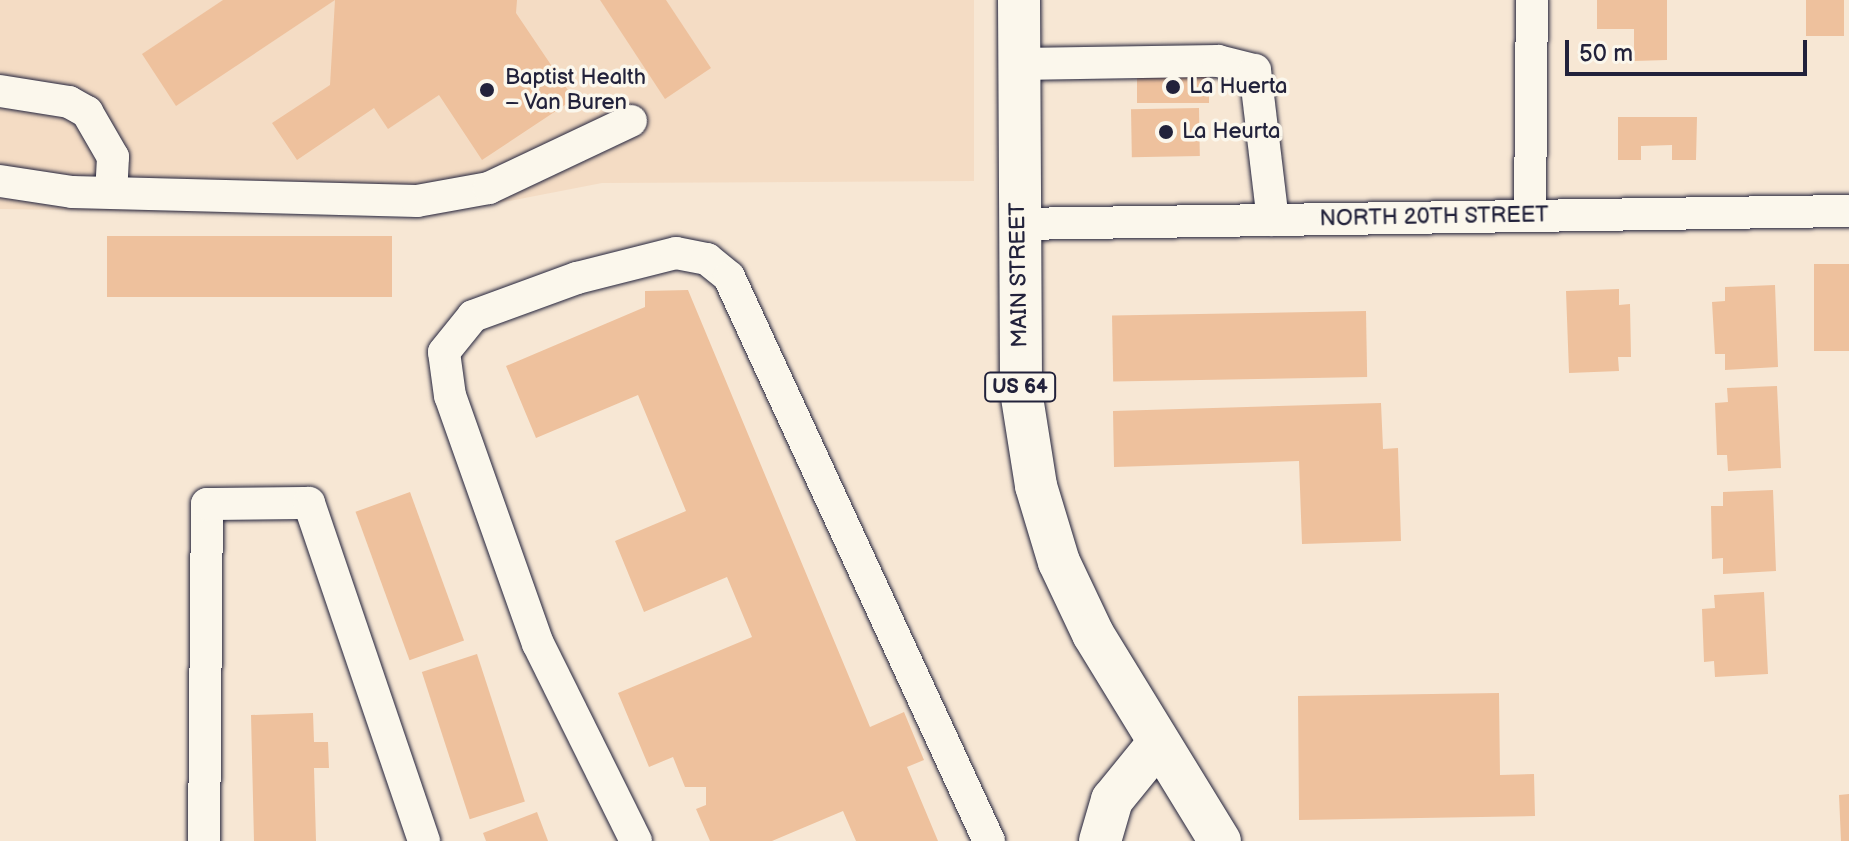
<!DOCTYPE html>
<html>
<head>
<meta charset="utf-8">
<style>
  body { margin:0 }
  #map { position:relative; width:1849px; height:841px; overflow:hidden; background:#f7e7d4; font-family:"Balsamiq Sans",sans-serif }
  div>[style] { position:absolute }
  .built>* { inset:0; background:#f4dcc4 }
  .building>* { inset:0; background:#eec19d; transform-origin:0 0 }
  .roads { filter:drop-shadow(0 0 2px #22223b) drop-shadow(0 0 2px #22223b) }
  .minor>* { height:32px; margin:-16px; padding:0 16px; transform-origin:16px; border-radius:16px; background:#fbf7ec }
  .major>* { height:42px; margin:-21px; padding:0 21px; transform-origin:21px; border-radius:21px; background:#fbf7ec }
  .dots>* { width:22px; height:22px; translate:-50% -50%; box-sizing:border-box; border:4px solid #fbf7ec; border-radius:50% }
  span { translate:-50% -50%; white-space:nowrap; text-align:center; line-height:1.15; -webkit-text-stroke:7px #fbf7ec; paint-order:stroke }
  .shield-label span { padding:2px 6px; background:#fbf7ec; border:2px solid; border-radius:6px; -webkit-text-stroke-width:0 }
  .shield-label { font-size:20px; color:#22223b; font-weight:700 }
  .poi-label { font-size:22px; color:#22223b }
  .left { translate:0 -50%; text-align:left }
  .street-label { font-size:22px; color:#22223b }
  .scale { position:absolute; left:1565px; top:40px; width:242px; height:36px; box-sizing:border-box; border:4px solid #22223b; border-top:0; padding-left:10px; font-size:24px; line-height:28px; white-space:nowrap; color:#22223b; -webkit-text-stroke:6px #fbf7ec; paint-order:stroke }
</style>
</head>
<body>
<div id="map">
  <div class="built">
    <i style="clip-path:polygon(0 0,974px 0,974px 181px,602px 183px,432px 216px,0 209px)"></i>
  </div>
  <div class="building">
    <i style="clip-path:polygon(223px 0,335px 0,176px 106px,142px 54px)"></i>
    <i style="clip-path:polygon(335px 0,517px 0,516px 13px,574px 99px,482px 160px,439px 95px,388px 129px,374px 108px,297px 160px,272px 123px,330px 85px)"></i>
    <i style="clip-path:polygon(600px 0,666px 0,711px 68px,665px 99px)"></i>
    <i style="clip-path:polygon(1597px 0,1667px 0,1667px 60px,1634px 61px,1634px 29px,1597px 29px)"></i>
    <i style="left:1806px;top:0;width:38px;height:36px"></i>
    <i style="left:1137px;top:72px;width:72px;height:31px"></i>
    <i style="left:1199px;top:108px;width:48px;height:68px;rotate:89deg"></i>
    <i style="clip-path:polygon(1618px 117px,1697px 117px,1696px 160px,1672px 160px,1672px 145px,1641px 146px,1641px 160px,1618px 160px)"></i>
    <i style="left:392px;top:236px;width:61px;height:285px;rotate:90deg"></i>
    <i style="left:1814px;top:264px;width:35px;height:87px"></i>
    <i style="clip-path:polygon(1775px 285px,1778px 367px,1725px 370px,1725px 354px,1715px 354px,1712px 302px,1725px 301px,1725px 287px)"></i>
    <i style="clip-path:polygon(1619px 289px,1619px 305px,1630px 304px,1631px 357px,1618px 357px,1619px 371px,1569px 373px,1566px 291px)"></i>
    <i style="clip-path:polygon(688px 290px,870px 727px,904px 712px,924px 760px,907px 767px,938px 841px,856px 841px,843px 811px,772px 841px,710px 841px,696px 809px,706px 805px,706px 787px,685px 787px,673px 757px,649px 767px,618px 693px,752px 637px,727px 577px,644px 612px,615px 541px,686px 511px,638px 395px,536px 438px,506px 366px,645px 307px,645px 291px)"></i>
    <i style="left:1366px;top:311px;width:66px;height:254px;rotate:89deg"></i>
    <i style="clip-path:polygon(1777px 386px,1781px 468px,1728px 471px,1727px 455px,1717px 455px,1715px 403px,1728px 402px,1727px 388px)"></i>
    <i style="clip-path:polygon(1381px 403px,1383px 449px,1398px 448px,1401px 541px,1302px 544px,1299px 461px,1114px 467px,1113px 411px)"></i>
    <i style="clip-path:polygon(1773px 490px,1776px 571px,1723px 574px,1723px 558px,1712px 559px,1711px 506px,1723px 506px,1723px 492px)"></i>
    <i style="left:410px;top:492px;width:158px;height:58px;rotate:70deg"></i>
    <i style="clip-path:polygon(1764px 592px,1768px 674px,1715px 677px,1714px 661px,1704px 662px,1702px 609px,1715px 608px,1714px 595px)"></i>
    <i style="left:477px;top:654px;width:155px;height:58px;rotate:72deg"></i>
    <i style="clip-path:polygon(1499px 693px,1500px 775px,1534px 774px,1535px 816px,1299px 820px,1298px 696px)"></i>
    <i style="clip-path:polygon(313px 713px,314px 742px,328px 742px,329px 768px,314px 768px,316px 841px,254px 841px,251px 715px)"></i>
    <i style="clip-path:polygon(1849px 794px,1849px 841px,1841px 841px,1839px 795px)"></i>
    <i style="clip-path:polygon(537px 812px,548px 841px,486px 841px,483px 833px)"></i>
  </div>
  <div class="roads">
    <div class="minor">
      <i style="left:1019px;top:64px;width:199px;rotate:-0.9deg"></i>
      <i style="left:1218px;top:61px;width:38px;rotate:14deg"></i>
      <i style="left:1255px;top:70px;width:151px;rotate:83.2deg"></i>
      <i style="left:0;top:91px;width:70px;rotate:9.1deg"></i>
      <i style="left:69px;top:102px;width:21px;rotate:29deg"></i>
      <i style="left:87px;top:112px;width:52px;rotate:60deg"></i>
      <i style="left:113px;top:157px;width:35px;rotate:93deg"></i>
      <i style="left:0;top:181px;width:73px;rotate:8.7deg"></i>
      <i style="left:72px;top:192px;width:345px;rotate:1.5deg"></i>
      <i style="left:417px;top:201px;width:73px;rotate:-10.2deg"></i>
      <i style="left:489px;top:188px;width:157px;rotate:-25.3deg"></i>
      <i style="left:1530px;top:216px;width:216px;rotate:-89.5deg"></i>
      <i style="left:1018px;top:224px;width:831px;rotate:-0.9deg"></i>
      <i style="left:204px;top:841px;width:337px;rotate:-89.5deg"></i>
      <i style="left:207px;top:504px;width:102px;rotate:-0.6deg"></i>
      <i style="left:309px;top:503px;width:357px;rotate:71.2deg"></i>
      <i style="left:636px;top:841px;width:220px;rotate:-116.4deg"></i>
      <i style="left:538px;top:644px;width:263px;rotate:-109.5deg"></i>
      <i style="left:450px;top:396px;width:44px;rotate:-97.8deg"></i>
      <i style="left:444px;top:352px;width:46px;rotate:-51.1deg"></i>
      <i style="left:473px;top:316px;width:111px;rotate:-20.1deg"></i>
      <i style="left:577px;top:278px;width:102px;rotate:-14.2deg"></i>
      <i style="left:676px;top:253px;width:32px;rotate:11deg"></i>
      <i style="left:707px;top:259px;width:28px;rotate:39deg"></i>
      <i style="left:729px;top:277px;width:621px;rotate:65.25deg"></i>
    </div>
    <div class="major">
      <i style="left:1019px;top:0;width:391px;rotate:89.7deg"></i>
      <i style="left:1021px;top:391px;width:96px;rotate:81deg"></i>
      <i style="left:1036px;top:486px;width:79px;rotate:73.2deg"></i>
      <i style="left:1059px;top:562px;width:80px;rotate:64.7deg"></i>
      <i style="left:1093px;top:634px;width:243px;rotate:58.5deg"></i>
      <i style="left:1100px;top:841px;width:43px;rotate:-73.7deg"></i>
      <i style="left:1112px;top:800px;width:68px;rotate:-50.9deg"></i>
    </div>
  </div>
  <div class="dots">
    <i style="left:1173px;top:87px;background:#22223b"></i>
    <i style="left:487px;top:90px;background:#22223b"></i>
    <i style="left:1166px;top:132px;background:#22223b"></i>
  </div>
  <div class="shield-label">
    <span style="left:1020px;top:387px">US 64</span>
  </div>
  <div class="poi-label">
    <span class="left" style="left:505px;top:90px">Baptist Health<br>– Van Buren</span>
    <span class="left" style="left:1189px;top:87px">La Huerta</span>
    <span class="left" style="left:1182px;top:132px">La Heurta</span>
  </div>
  <div class="street-label">
    <span style="left:1434px;top:217px;rotate:-1deg">NORTH 20TH STREET</span>
    <span style="left:1019px;top:275px;rotate:-91deg">MAIN STREET</span>
  </div>
  <div class="scale">50 m</div>
</div>
</body>
</html>
